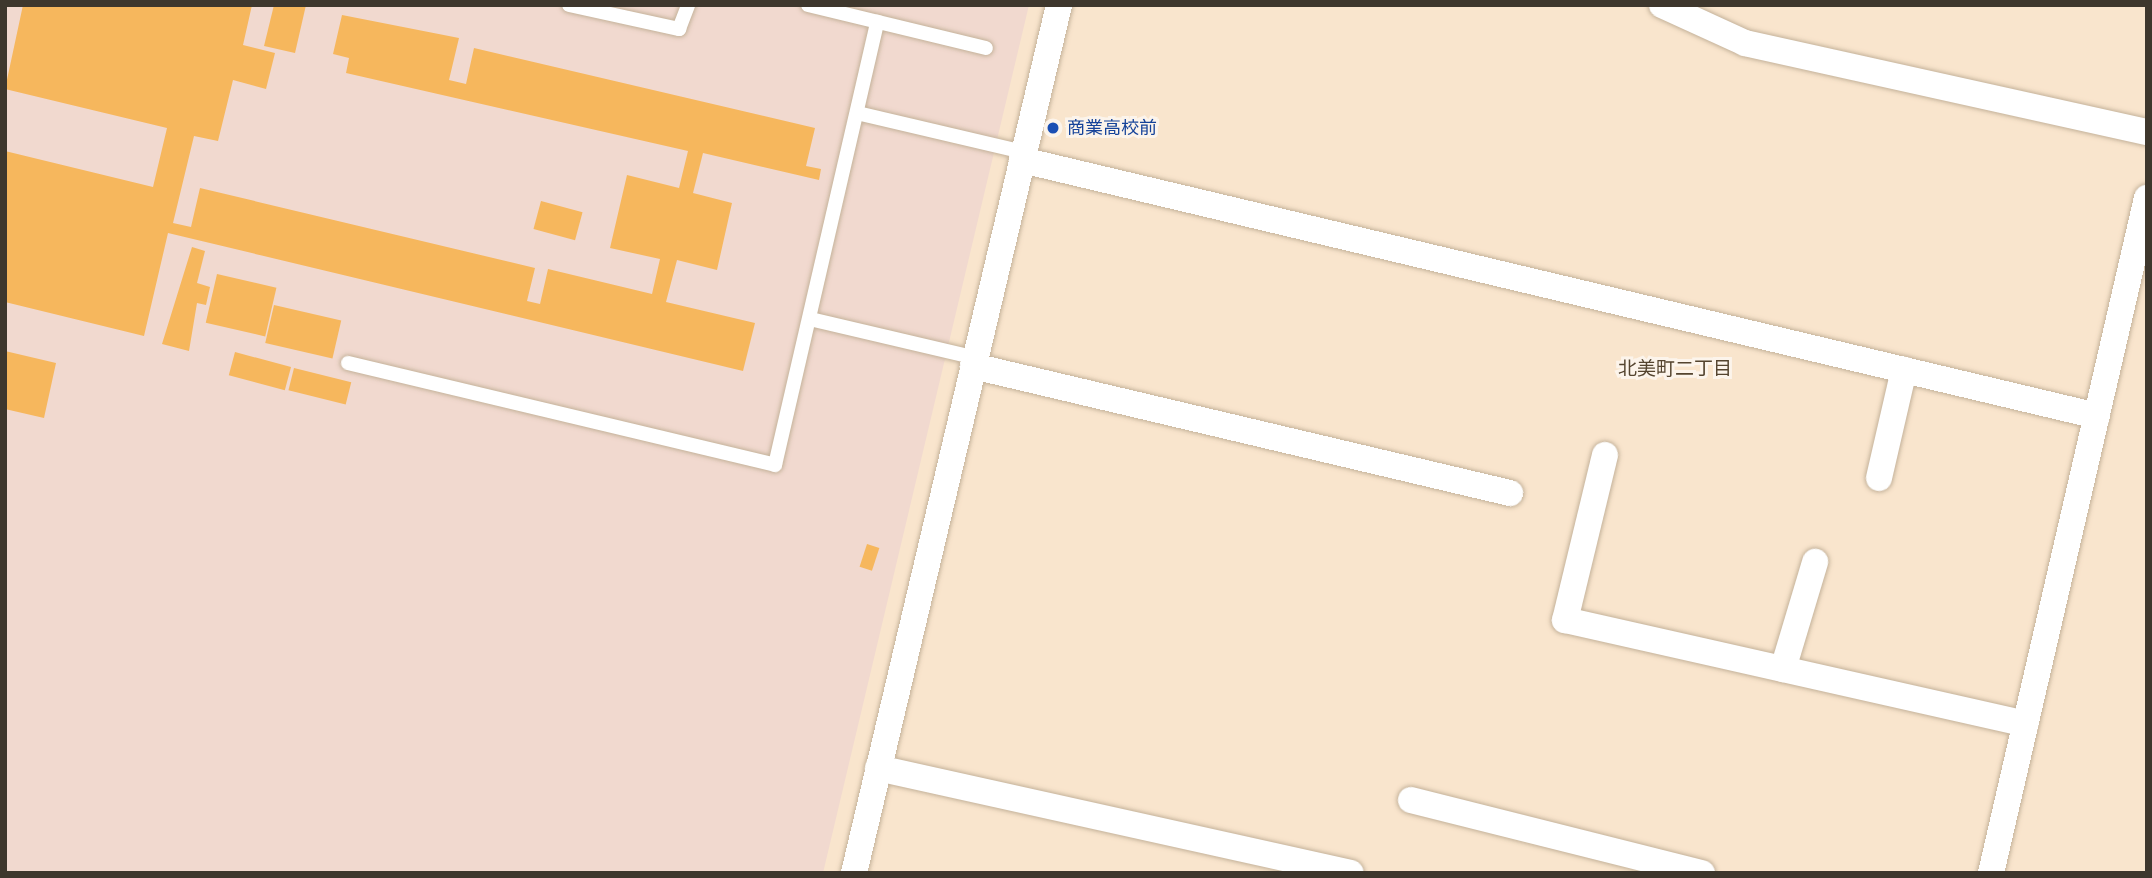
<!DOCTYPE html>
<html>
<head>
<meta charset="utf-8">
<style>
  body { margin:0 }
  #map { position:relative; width:2152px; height:878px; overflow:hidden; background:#f9e5cd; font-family:Inter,"Noto Sans JP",sans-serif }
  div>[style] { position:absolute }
  .commercial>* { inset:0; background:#f1d9cf }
  .building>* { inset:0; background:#f6b75d; transform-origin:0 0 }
  .roads { filter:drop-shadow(0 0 2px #c4b29a) drop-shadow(0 0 2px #c4b29a) }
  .service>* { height:14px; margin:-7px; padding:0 7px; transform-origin:7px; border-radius:7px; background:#fff }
  .minor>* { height:26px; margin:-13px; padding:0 13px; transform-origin:13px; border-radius:13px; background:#fff }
  .dots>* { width:19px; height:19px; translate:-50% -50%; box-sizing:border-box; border:4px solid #fcf4eb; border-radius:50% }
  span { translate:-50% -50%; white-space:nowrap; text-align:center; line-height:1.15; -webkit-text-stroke:6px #fcf4eb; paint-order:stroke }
  .transit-label { font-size:18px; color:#164399 }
  .left { translate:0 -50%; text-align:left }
  .neighbourhood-label { font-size:19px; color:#54442f }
  .frame { position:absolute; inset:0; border:7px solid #3e372d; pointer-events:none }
</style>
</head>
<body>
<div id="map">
  <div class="commercial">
    <i style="clip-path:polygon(5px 5px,1029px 5px,823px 873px,5px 873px)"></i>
  </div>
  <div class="building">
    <i style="clip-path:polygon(23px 5px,252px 5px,243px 45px,275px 53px,266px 89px,233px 80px,218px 141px,194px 136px,173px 223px,191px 227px,200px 188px,535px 268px,527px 301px,540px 304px,548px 269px,652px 294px,660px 259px,610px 248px,627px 175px,679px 188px,688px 151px,346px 73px,349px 58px,333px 54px,342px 15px,459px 38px,449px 80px,466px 84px,474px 48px,815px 128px,806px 166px,821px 169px,819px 180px,703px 153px,693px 193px,732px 203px,717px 270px,677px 260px,666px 302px,755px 323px,743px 371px,168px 233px,144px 336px,5px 302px,5px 151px,153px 187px,167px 128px,5px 89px)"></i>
    <i style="clip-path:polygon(274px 5px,306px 5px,295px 53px,264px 46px)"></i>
    <i style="left:541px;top:201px;width:43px;height:29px;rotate:15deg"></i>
    <i style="clip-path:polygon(192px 247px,205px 251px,197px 283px,210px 287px,206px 305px,197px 303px,189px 351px,162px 344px)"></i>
    <i style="left:217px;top:274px;width:61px;height:50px;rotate:13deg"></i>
    <i style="left:274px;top:305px;width:69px;height:39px;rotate:13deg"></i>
    <i style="clip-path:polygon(5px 351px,56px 363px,44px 418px,5px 409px)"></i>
    <i style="left:235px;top:352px;width:58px;height:24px;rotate:15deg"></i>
    <i style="left:294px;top:368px;width:59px;height:23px;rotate:14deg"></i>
    <i style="left:867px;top:544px;width:13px;height:24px;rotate:18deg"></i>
  </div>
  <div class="roads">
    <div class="service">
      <i style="left:569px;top:5px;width:113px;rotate:12.3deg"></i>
      <i style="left:679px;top:29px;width:26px;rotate:-69deg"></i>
      <i style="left:808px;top:5px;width:183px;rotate:13.6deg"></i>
      <i style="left:857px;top:113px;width:171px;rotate:13.2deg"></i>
      <i style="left:810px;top:319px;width:171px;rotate:13.2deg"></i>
      <i style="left:348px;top:363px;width:439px;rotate:13.4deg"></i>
      <i style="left:775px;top:465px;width:455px;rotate:-77deg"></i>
    </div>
    <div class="minor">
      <i style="left:1662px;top:5px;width:91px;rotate:24.6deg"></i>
      <i style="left:1745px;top:43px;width:412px;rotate:12.5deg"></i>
      <i style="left:1022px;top:160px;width:1105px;rotate:13.39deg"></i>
      <i style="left:973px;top:366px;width:552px;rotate:13.31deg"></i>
      <i style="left:1605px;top:455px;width:170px;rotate:103.6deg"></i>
      <i style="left:1565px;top:620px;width:472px;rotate:12.7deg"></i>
      <i style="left:1879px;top:478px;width:111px;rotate:-77deg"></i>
      <i style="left:1783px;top:669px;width:112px;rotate:-73.3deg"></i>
      <i style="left:878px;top:768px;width:484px;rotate:12.5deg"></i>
      <i style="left:1411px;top:800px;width:300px;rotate:14.1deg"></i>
      <i style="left:854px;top:873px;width:892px;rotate:-76.71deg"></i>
      <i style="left:1991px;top:873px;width:693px;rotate:-76.99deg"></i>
    </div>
  </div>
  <div class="dots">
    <i style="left:1053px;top:128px;background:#1a4fb4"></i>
  </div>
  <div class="transit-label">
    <span class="left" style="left:1067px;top:128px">商業高校前</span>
  </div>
  <div class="neighbourhood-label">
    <span style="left:1675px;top:369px">北美町二丁目</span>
  </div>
  <div class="frame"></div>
</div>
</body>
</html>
